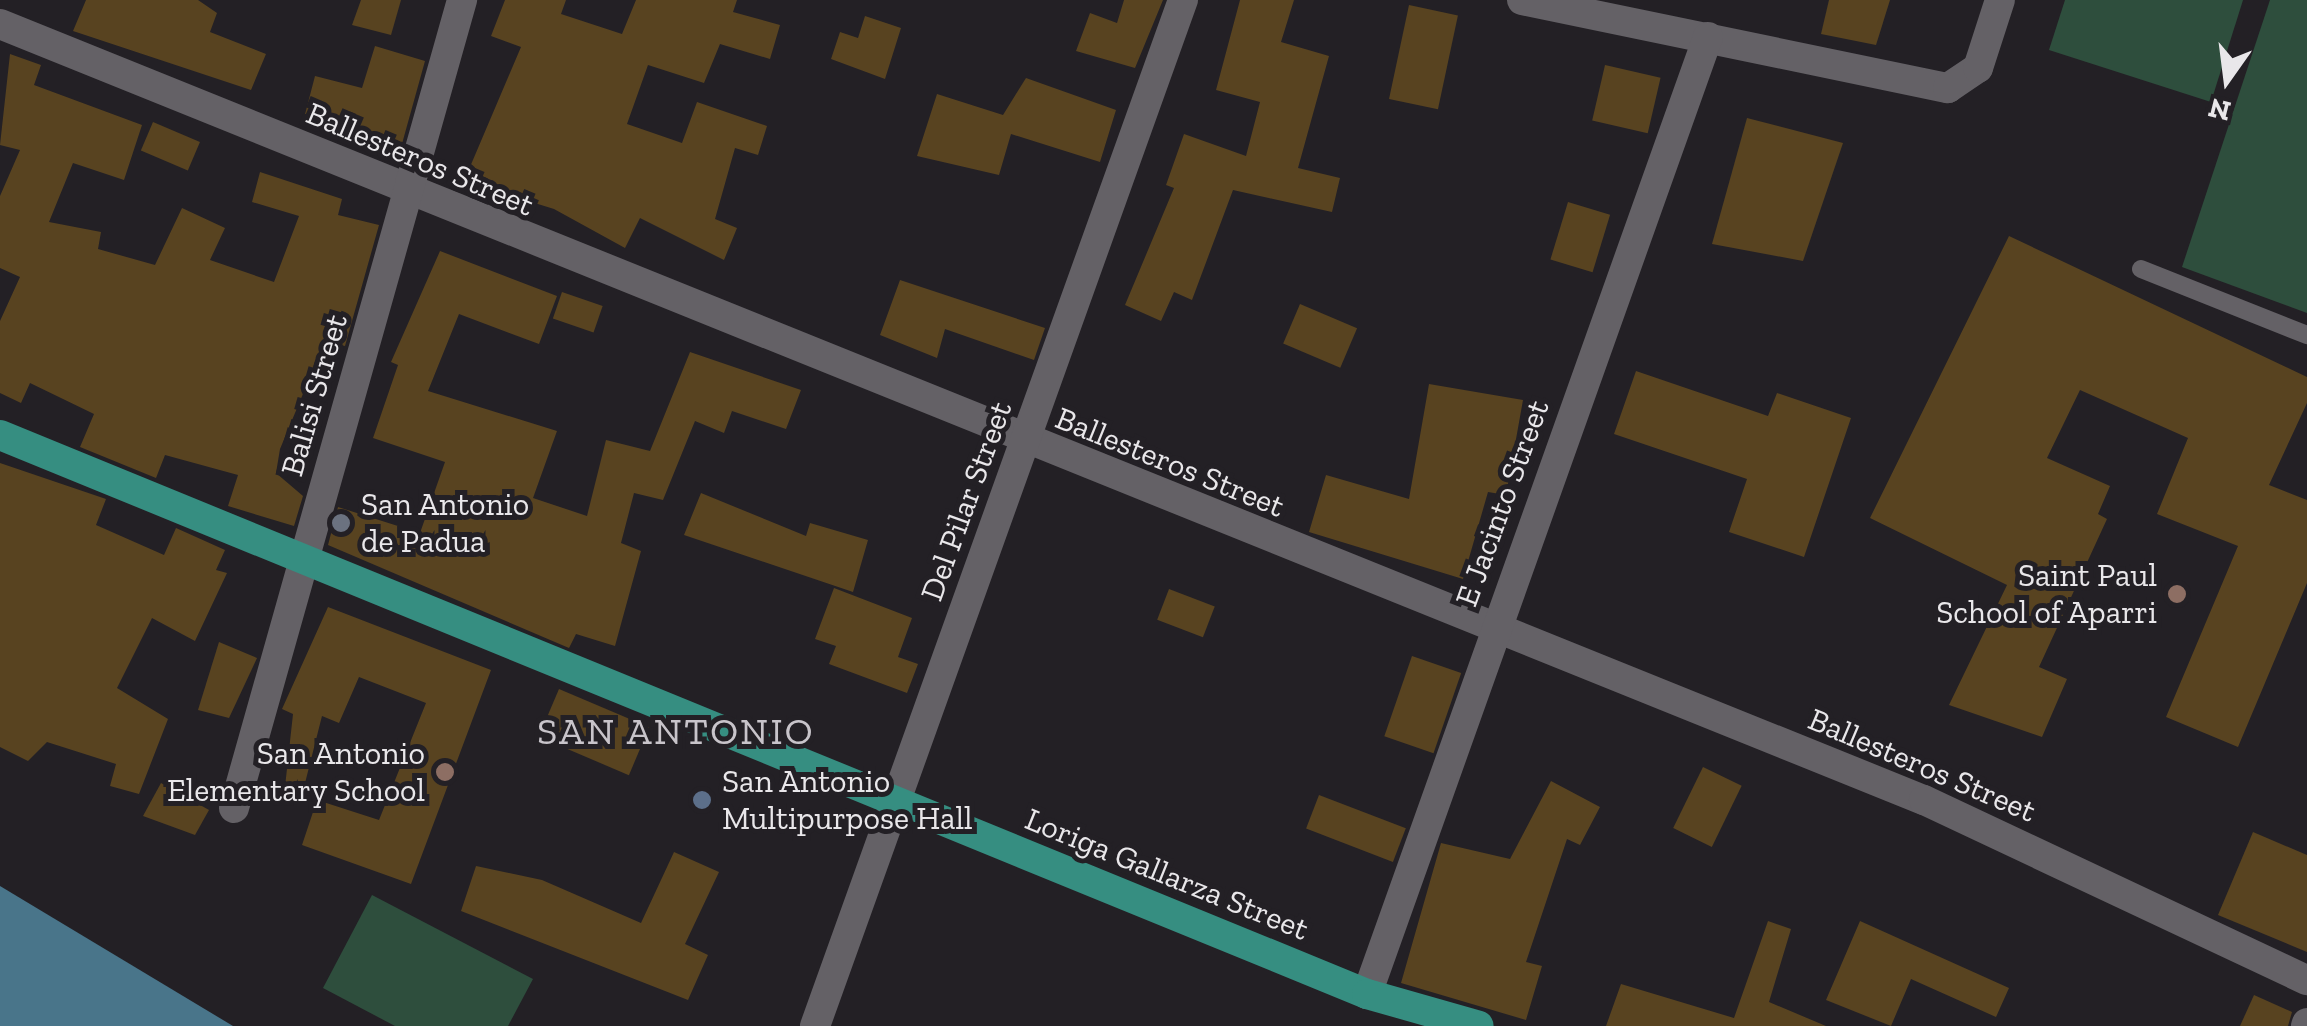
<!DOCTYPE html>
<html>
<head>
<meta charset="utf-8">
<style>
  body { margin:0 }
  #map { position:relative; width:2307px; height:1026px; overflow:hidden; background:#232025; font-family:"Zilla Slab",serif }
  div>[style] { position:absolute }
  .green>* { inset:0; background:#2e4e3d }
  .water>* { inset:0; background:#49758a }
  .building>* { inset:0; background:#584320; transform-origin:0 0 }
  .service>* { height:18px; margin:-9px; padding:0 9px; transform-origin:9px; border-radius:9px; background:#646166 }
  .minor>* { height:30px; margin:-15px; padding:0 15px; transform-origin:15px; border-radius:15px; background:#646166 }
  .primary>* { height:30px; margin:-15px; padding:0 15px; transform-origin:15px; border-radius:15px; background:#368e81 }
  .dots>* { width:28px; height:28px; translate:-50% -50%; box-sizing:border-box; border:5px solid #232025; border-radius:50% }
  span { translate:-50% -50%; white-space:nowrap; text-align:center; line-height:1.15; -webkit-text-stroke:10px #232025; paint-order:stroke }
  .street-label { font-size:32px; color:#e9e7ea }
  .poi-label { font-size:32px; color:#e9e7ea }
  .left { translate:0 -50%; text-align:left }
  .right { translate:-100% -50%; text-align:right }
  .quarter-label { font-size:38px; color:#c8c4ca; letter-spacing:2.5px }
  .north { position:absolute; left:2177px; top:30px; width:100px; height:100px; -webkit-text-stroke:8px #232025; paint-order:stroke; rotate:194deg; font-size:28px; font-weight:700; line-height:40px; text-align:center; color:#e9e7ea }
  .north::after { content:''; display:block; margin:auto; width:35px; height:45px; background:#e9e7ea; clip-path:polygon(50% 0,100% 100%,50% 72%,0 100%) }
</style>
</head>
<body>
<div id="map">
  <div class="green">
    <i style="clip-path:polygon(2065px 0,2243px 0,2211px 102px,2049px 50px)"></i>
    <i style="clip-path:polygon(2270px 0,2307px 0,2307px 313px,2182px 267px)"></i>
    <i style="clip-path:polygon(372px 895px,533px 979px,508px 1026px,395px 1026px,323px 988px)"></i>
  </div>
  <div class="water">
    <i style="clip-path:polygon(0 886px,233px 1026px,0 1026px)"></i>
  </div>
  <div class="building">
    <i style="clip-path:polygon(86px 0,198px 0,217px 13px,210px 32px,266px 54px,251px 90px,73px 31px)"></i>
    <i style="clip-path:polygon(361px 0,401px 0,391px 35px,352px 25px)"></i>
    <i style="clip-path:polygon(505px 0,566px 0,561px 14px,622px 34px,636px 0,737px 0,733px 12px,780px 25px,770px 59px,720px 44px,704px 83px,648px 65px,627px 124px,682px 143px,697px 102px,767px 126px,758px 155px,735px 148px,715px 219px,737px 228px,724px 260px,640px 218px,625px 248px,554px 209px,464px 181px,521px 47px,491px 36px)"></i>
    <i style="clip-path:polygon(1124px 0,1163px 0,1135px 68px,1076px 51px,1090px 13px,1117px 23px)"></i>
    <i style="clip-path:polygon(1240px 0,1294px 0,1281px 42px,1329px 56px,1298px 168px,1340px 178px,1332px 212px,1233px 190px,1192px 300px,1174px 292px,1161px 321px,1125px 305px,1174px 188px,1166px 185px,1184px 134px,1246px 156px,1260px 102px,1216px 90px)"></i>
    <i style="clip-path:polygon(1829px 0,1890px 0,1876px 45px,1821px 34px)"></i>
    <i style="left:1409px;top:5px;width:50px;height:96px;rotate:12deg"></i>
    <i style="clip-path:polygon(865px 16px,901px 28px,885px 79px,831px 59px,840px 32px,858px 38px)"></i>
    <i style="clip-path:polygon(375px 46px,425px 61px,400px 151px,304px 118px,315px 76px,362px 88px)"></i>
    <i style="clip-path:polygon(10px 54px,41px 65px,34px 85px,142px 125px,124px 180px,73px 163px,49px 222px,101px 232px,98px 249px,155px 265px,182px 208px,225px 228px,210px 260px,274px 282px,299px 216px,252px 202px,260px 172px,342px 199px,338px 215px,379px 225px,345px 346px,325px 341px,280px 449px,276px 473px,303px 496px,294px 526px,228px 506px,238px 475px,165px 455px,156px 478px,80px 447px,94px 414px,30px 383px,21px 403px,0 393px,0 321px,20px 277px,0 268px,0 196px,20px 150px,0 145px)"></i>
    <i style="left:1605px;top:65px;width:57px;height:57px;rotate:13deg"></i>
    <i style="clip-path:polygon(1026px 78px,1116px 110px,1100px 162px,1011px 134px,999px 175px,917px 156px,937px 94px,1003px 115px)"></i>
    <i style="clip-path:polygon(1747px 118px,1843px 143px,1803px 261px,1712px 244px)"></i>
    <i style="left:153px;top:122px;width:51px;height:31px;rotate:23deg"></i>
    <i style="left:1568px;top:202px;width:44px;height:60px;rotate:17deg"></i>
    <i style="clip-path:polygon(2009px 236px,2307px 377px,2307px 403px,2269px 485px,2307px 500px,2307px 583px,2238px 747px,2166px 717px,2238px 546px,2157px 514px,2188px 438px,2080px 390px,2047px 458px,2110px 486px,2098px 514px,2107px 519px,2039px 667px,2067px 679px,2042px 737px,1949px 705px,2007px 585px,1870px 518px)"></i>
    <i style="clip-path:polygon(440px 251px,557px 296px,539px 344px,459px 314px,428px 391px,557px 431px,533px 498px,587px 516px,606px 440px,650px 451px,690px 352px,801px 390px,786px 429px,732px 411px,724px 433px,695px 421px,663px 500px,634px 493px,621px 543px,641px 551px,615px 646px,576px 634px,569px 648px,328px 545px,338px 507px,420px 533px,445px 462px,373px 438px,398px 365px,391px 362px)"></i>
    <i style="clip-path:polygon(900px 280px,1045px 328px,1034px 360px,945px 329px,937px 358px,880px 335px)"></i>
    <i style="left:562px;top:292px;width:43px;height:28px;rotate:19deg"></i>
    <i style="left:1300px;top:304px;width:62px;height:43px;rotate:23deg"></i>
    <i style="clip-path:polygon(1636px 371px,1768px 416px,1777px 393px,1851px 418px,1804px 557px,1729px 532px,1747px 479px,1614px 434px)"></i>
    <i style="clip-path:polygon(1429px 384px,1523px 400px,1506px 495px,1488px 492px,1463px 579px,1309px 532px,1326px 475px,1409px 499px)"></i>
    <i style="clip-path:polygon(0 463px,106px 499px,96px 525px,164px 555px,176px 528px,225px 550px,216px 570px,227px 573px,195px 641px,152px 618px,117px 688px,168px 719px,139px 794px,110px 786px,116px 764px,47px 742px,28px 761px,0 747px)"></i>
    <i style="clip-path:polygon(701px 493px,806px 536px,810px 523px,868px 540px,853px 592px,684px 535px)"></i>
    <i style="clip-path:polygon(834px 588px,912px 618px,898px 657px,918px 664px,907px 693px,829px 664px,836px 646px,815px 639px)"></i>
    <i style="left:1169px;top:589px;width:49px;height:33px;rotate:21deg"></i>
    <i style="clip-path:polygon(328px 607px,491px 670px,411px 884px,302px 845px,317px 800px,379px 820px,426px 703px,359px 677px,339px 723px,322px 716px,301px 799px,284px 796px,293px 714px,282px 709px)"></i>
    <i style="clip-path:polygon(219px 642px,257px 658px,229px 718px,198px 710px)"></i>
    <i style="left:1412px;top:656px;width:52px;height:85px;rotate:19deg"></i>
    <i style="left:559px;top:689px;width:98px;height:52px;rotate:23deg"></i>
    <i style="left:1703px;top:767px;width:43px;height:68px;rotate:26deg"></i>
    <i style="clip-path:polygon(1551px 781px,1600px 807px,1580px 845px,1567px 839px,1526px 962px,1542px 966px,1526px 1020px,1401px 983px,1441px 843px,1510px 859px)"></i>
    <i style="clip-path:polygon(161px 783px,209px 810px,195px 835px,143px 816px)"></i>
    <i style="left:1319px;top:795px;width:93px;height:36px;rotate:21deg"></i>
    <i style="clip-path:polygon(2253px 832px,2307px 855px,2307px 952px,2218px 915px)"></i>
    <i style="clip-path:polygon(674px 852px,719px 872px,685px 944px,708px 955px,688px 1000px,461px 911px,476px 866px,542px 880px,641px 923px)"></i>
    <i style="clip-path:polygon(1768px 921px,1791px 929px,1769px 1002px,1826px 1026px,1606px 1026px,1621px 984px,1734px 1018px)"></i>
    <i style="clip-path:polygon(1860px 921px,2009px 988px,1996px 1017px,1911px 979px,1891px 1026px,1826px 1000px)"></i>
    <i style="clip-path:polygon(2254px 995px,2292px 1012px,2288px 1026px,2240px 1026px)"></i>
  </div>
  <div class="service">
    <i style="left:2141px;top:269px;width:179px;rotate:21.7deg"></i>
  </div>
  <div class="minor">
    <i style="left:1522px;top:0;width:435px;rotate:11.7deg"></i>
    <i style="left:1948px;top:88px;width:36px;rotate:-34deg"></i>
    <i style="left:1978px;top:68px;width:71px;rotate:-72.1deg"></i>
    <i style="left:0;top:24px;width:2075px;rotate:21.97deg"></i>
    <i style="left:1924px;top:800px;width:423px;rotate:25.2deg"></i>
    <i style="left:234px;top:808px;width:840px;rotate:-74.24deg"></i>
    <i style="left:1367px;top:994px;width:1016px;rotate:-70.39deg"></i>
    <i style="left:815px;top:1026px;width:1090px;rotate:-70.27deg"></i>
    <i style="left:2306px;top:1026px;width:3px;rotate:-72deg"></i>
  </div>
  <div class="primary">
    <i style="left:0;top:435px;width:1477px;rotate:22.24deg"></i>
    <i style="left:1367px;top:994px;width:116px;rotate:15.9deg"></i>
  </div>
  <div class="dots">
    <i style="left:341px;top:523px;background:#6b7280"></i>
    <i style="left:2177px;top:594px;background:#8d6e63"></i>
    <i style="left:445px;top:772px;background:#8d6e63"></i>
    <i style="left:702px;top:800px;background:#5c6f8a"></i>
  </div>
  <div class="street-label">
    <span style="left:420px;top:159px;rotate:23deg">Ballesteros Street</span>
    <span style="left:314px;top:395px;rotate:-74deg">Balisi Street</span>
    <span style="left:1170px;top:462px;rotate:22deg">Ballesteros Street</span>
    <span style="left:966px;top:501px;rotate:-70deg">Del Pilar Street</span>
    <span style="left:1502px;top:503px;rotate:-70deg">E Jacinto Street</span>
    <span style="left:1922px;top:765px;rotate:23deg">Ballesteros Street</span>
    <span style="left:1167px;top:874px;rotate:22deg">Loriga Gallarza Street</span>
  </div>
  <div class="poi-label">
    <span class="left" style="left:361px;top:523px">San Antonio<br>de Padua</span>
    <span class="right" style="left:2157px;top:594px">Saint Paul<br>School of Aparri</span>
    <span class="right" style="left:425px;top:772px">San Antonio<br>Elementary School</span>
    <span class="left" style="left:722px;top:800px">San Antonio<br>Multipurpose Hall</span>
  </div>
  <div class="quarter-label">
    <span style="left:676px;top:732px">SAN ANTONIO</span>
  </div>
  <div class="north">N</div>
</div>
</body>
</html>
